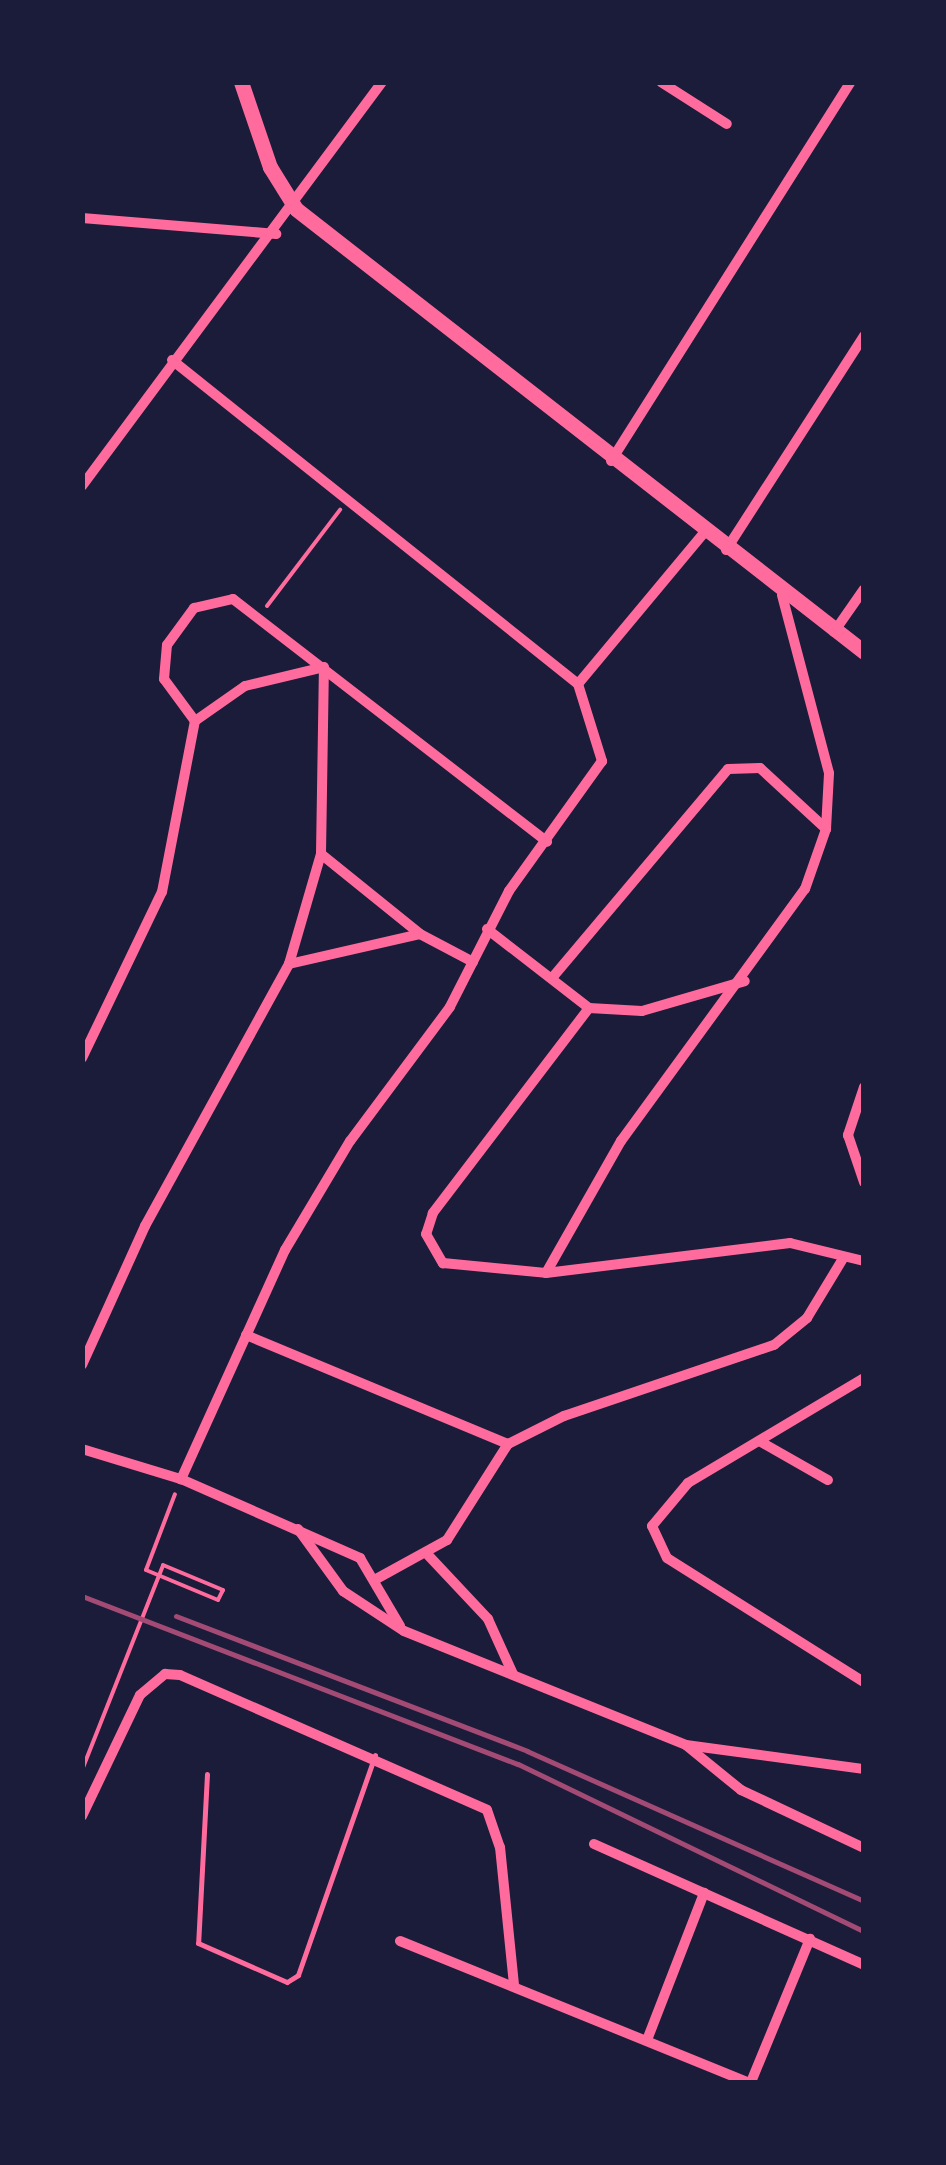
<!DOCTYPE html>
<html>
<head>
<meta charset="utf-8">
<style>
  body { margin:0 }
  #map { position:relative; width:946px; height:2165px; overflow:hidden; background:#1b1b3a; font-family:"Titillium Web",sans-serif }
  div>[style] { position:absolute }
  .path>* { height:4px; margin:-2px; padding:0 2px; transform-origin:2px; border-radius:2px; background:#ff6b9d }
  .service>* { height:5px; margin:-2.5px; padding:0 2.5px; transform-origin:2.5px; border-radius:2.5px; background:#ff6b9d }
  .minor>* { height:10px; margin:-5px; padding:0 5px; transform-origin:5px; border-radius:5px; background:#ff6b9d }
  .secondary>* { height:15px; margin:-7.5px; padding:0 7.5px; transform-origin:7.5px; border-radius:7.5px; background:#ff6b9d }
  .rail>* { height:5px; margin:-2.5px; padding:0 2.5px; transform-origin:2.5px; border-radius:2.5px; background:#a44b75 }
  span { translate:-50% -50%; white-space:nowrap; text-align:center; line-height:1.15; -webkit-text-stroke:9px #1b1b3a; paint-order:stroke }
  .frame { position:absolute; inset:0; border:85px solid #1b1b3a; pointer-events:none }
</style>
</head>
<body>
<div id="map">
  <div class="path">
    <i style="left:267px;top:606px;width:121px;rotate:-52.8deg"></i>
    <i style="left:82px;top:1770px;width:220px;rotate:-68.4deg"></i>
    <i style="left:163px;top:1565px;width:65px;rotate:22.6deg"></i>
    <i style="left:223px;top:1590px;width:11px;rotate:117deg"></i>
    <i style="left:218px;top:1600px;width:78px;rotate:-157.4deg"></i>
    <i style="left:146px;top:1570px;width:81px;rotate:-69.1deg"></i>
  </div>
  <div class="service">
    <i style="left:207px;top:1774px;width:169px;rotate:93deg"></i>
    <i style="left:198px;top:1943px;width:97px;rotate:23.7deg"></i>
    <i style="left:287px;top:1982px;width:13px;rotate:-32deg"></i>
    <i style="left:298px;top:1975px;width:233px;rotate:-70.7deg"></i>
  </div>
  <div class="minor">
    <i style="left:661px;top:82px;width:78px;rotate:32.5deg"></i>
    <i style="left:82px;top:218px;width:195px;rotate:4.7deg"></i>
    <i style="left:172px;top:360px;width:519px;rotate:38.59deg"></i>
    <i style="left:578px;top:684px;width:81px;rotate:72.7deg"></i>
    <i style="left:602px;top:761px;width:160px;rotate:125.6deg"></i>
    <i style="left:509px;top:891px;width:130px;rotate:117deg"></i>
    <i style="left:450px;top:1007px;width:167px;rotate:126.7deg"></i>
    <i style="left:350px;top:1141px;width:127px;rotate:120.8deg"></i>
    <i style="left:285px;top:1250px;width:252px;rotate:114.4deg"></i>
    <i style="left:611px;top:461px;width:449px;rotate:-57.7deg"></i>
    <i style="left:82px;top:486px;width:503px;rotate:-53.4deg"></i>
    <i style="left:726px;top:550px;width:255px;rotate:-57.2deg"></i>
    <i style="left:834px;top:632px;width:52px;rotate:-55.1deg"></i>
    <i style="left:578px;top:684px;width:195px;rotate:-50.2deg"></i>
    <i style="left:195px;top:721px;width:52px;rotate:-126.4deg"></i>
    <i style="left:164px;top:679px;width:34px;rotate:-85deg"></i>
    <i style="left:167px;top:645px;width:46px;rotate:-53.9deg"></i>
    <i style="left:194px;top:608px;width:40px;rotate:-13deg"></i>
    <i style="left:233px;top:599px;width:397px;rotate:37.7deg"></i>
    <i style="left:321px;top:854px;width:127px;rotate:38.9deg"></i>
    <i style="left:420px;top:934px;width:60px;rotate:27.8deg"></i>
    <i style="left:487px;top:929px;width:129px;rotate:37.8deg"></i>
    <i style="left:589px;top:1008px;width:53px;rotate:3.2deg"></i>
    <i style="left:642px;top:1011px;width:107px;rotate:-16.2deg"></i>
    <i style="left:289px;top:964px;width:134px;rotate:-12.9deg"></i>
    <i style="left:552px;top:978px;width:273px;rotate:-49.9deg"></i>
    <i style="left:728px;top:769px;width:32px;rotate:-2deg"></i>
    <i style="left:760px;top:768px;width:90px;rotate:42.7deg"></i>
    <i style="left:589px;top:1008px;width:258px;rotate:127.3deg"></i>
    <i style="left:433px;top:1213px;width:22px;rotate:108deg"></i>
    <i style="left:426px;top:1234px;width:34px;rotate:60deg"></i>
    <i style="left:443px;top:1263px;width:103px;rotate:5.5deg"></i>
    <i style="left:546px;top:1273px;width:246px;rotate:-7deg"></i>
    <i style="left:790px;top:1243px;width:76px;rotate:13.7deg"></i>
    <i style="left:82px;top:1058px;width:184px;rotate:-64.3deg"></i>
    <i style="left:162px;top:892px;width:174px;rotate:-79.1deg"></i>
    <i style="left:195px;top:721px;width:61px;rotate:-35deg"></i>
    <i style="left:245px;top:686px;width:81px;rotate:-13.5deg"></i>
    <i style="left:864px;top:1087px;width:51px;rotate:108.4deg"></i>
    <i style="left:848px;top:1135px;width:50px;rotate:71.2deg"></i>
    <i style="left:546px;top:1273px;width:152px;rotate:-60.4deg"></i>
    <i style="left:621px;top:1141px;width:312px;rotate:-53.9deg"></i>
    <i style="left:805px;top:889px;width:64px;rotate:-70.7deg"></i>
    <i style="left:826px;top:829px;width:56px;rotate:-86.9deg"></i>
    <i style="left:829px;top:773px;width:184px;rotate:-104.8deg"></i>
    <i style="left:246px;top:1335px;width:284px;rotate:22.6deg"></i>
    <i style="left:82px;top:1365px;width:153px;rotate:-65.6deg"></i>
    <i style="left:145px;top:1226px;width:299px;rotate:-61.2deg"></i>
    <i style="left:289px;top:964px;width:115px;rotate:-73.8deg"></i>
    <i style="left:321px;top:854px;width:187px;rotate:-89.1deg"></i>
    <i style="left:864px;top:1378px;width:205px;rotate:149.2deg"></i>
    <i style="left:688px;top:1483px;width:56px;rotate:129.9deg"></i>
    <i style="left:652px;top:1526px;width:35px;rotate:65deg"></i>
    <i style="left:667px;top:1558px;width:233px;rotate:32.2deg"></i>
    <i style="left:761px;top:1442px;width:77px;rotate:29.6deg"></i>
    <i style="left:82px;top:1449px;width:103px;rotate:16.9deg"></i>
    <i style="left:181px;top:1479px;width:196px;rotate:23.8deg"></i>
    <i style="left:360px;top:1558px;width:79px;rotate:59.5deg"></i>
    <i style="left:298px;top:1529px;width:77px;rotate:54deg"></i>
    <i style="left:343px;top:1591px;width:73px;rotate:33.3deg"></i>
    <i style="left:404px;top:1631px;width:304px;rotate:22deg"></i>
    <i style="left:686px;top:1745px;width:180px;rotate:7.7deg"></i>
    <i style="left:428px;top:1555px;width:88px;rotate:46.8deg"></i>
    <i style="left:488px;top:1619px;width:60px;rotate:65.6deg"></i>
    <i style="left:378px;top:1578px;width:79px;rotate:-28.8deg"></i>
    <i style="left:447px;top:1540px;width:114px;rotate:-57.6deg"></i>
    <i style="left:508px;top:1444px;width:63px;rotate:-26.6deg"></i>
    <i style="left:564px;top:1416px;width:222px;rotate:-18.7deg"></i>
    <i style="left:774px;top:1345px;width:43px;rotate:-39.3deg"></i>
    <i style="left:807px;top:1318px;width:71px;rotate:-58.8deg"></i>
    <i style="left:687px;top:1746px;width:70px;rotate:39.2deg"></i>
    <i style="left:741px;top:1790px;width:136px;rotate:25.2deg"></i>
    <i style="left:82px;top:1816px;width:134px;rotate:-64.4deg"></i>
    <i style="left:140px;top:1695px;width:33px;rotate:-40deg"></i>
    <i style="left:165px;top:1674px;width:15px;rotate:4deg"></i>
    <i style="left:180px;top:1675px;width:335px;rotate:23.7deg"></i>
    <i style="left:487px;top:1810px;width:39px;rotate:71deg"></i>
    <i style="left:500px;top:1847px;width:140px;rotate:84.2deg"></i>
    <i style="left:594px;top:1844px;width:296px;rotate:24.1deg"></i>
    <i style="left:400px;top:1941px;width:375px;rotate:22.1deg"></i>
    <i style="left:647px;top:2040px;width:158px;rotate:-68.8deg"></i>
    <i style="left:751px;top:2082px;width:155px;rotate:-67.6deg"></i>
  </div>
  <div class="secondary">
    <i style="left:241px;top:82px;width:90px;rotate:71.2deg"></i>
    <i style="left:270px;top:167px;width:49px;rotate:58.2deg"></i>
    <i style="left:296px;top:209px;width:720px;rotate:37.95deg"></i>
  </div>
  <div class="rail">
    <i style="left:82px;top:1596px;width:467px;rotate:21.1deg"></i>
    <i style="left:518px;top:1764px;width:384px;rotate:25.8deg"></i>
    <i style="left:176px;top:1616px;width:376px;rotate:21deg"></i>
    <i style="left:527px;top:1751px;width:369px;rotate:24deg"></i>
  </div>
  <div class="frame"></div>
</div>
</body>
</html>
